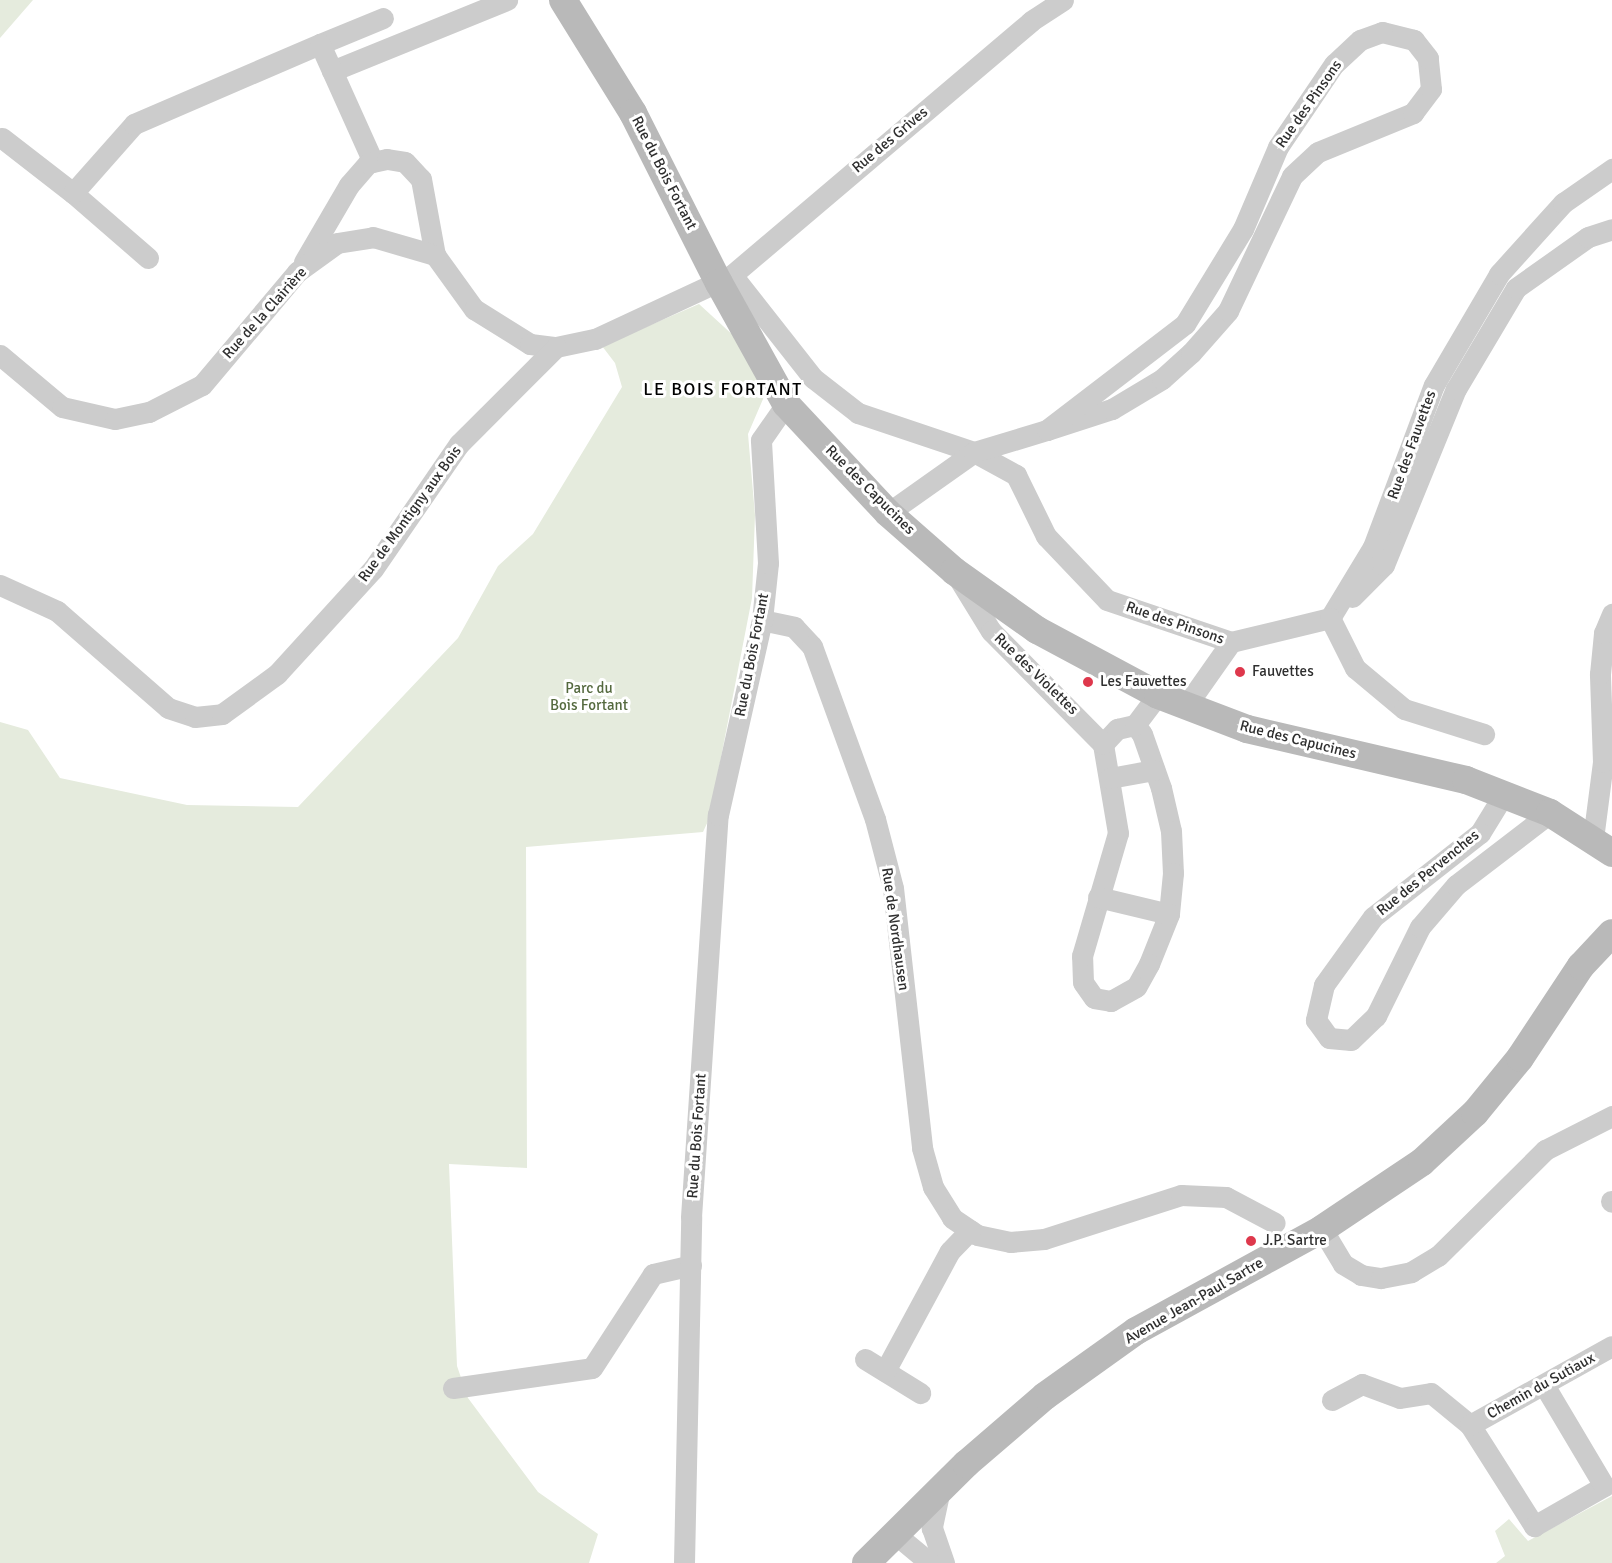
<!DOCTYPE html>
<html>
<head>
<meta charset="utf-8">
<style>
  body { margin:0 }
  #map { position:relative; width:1612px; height:1563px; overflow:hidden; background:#fff; font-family:Signika,sans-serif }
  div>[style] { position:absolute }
  .green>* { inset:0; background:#e5ebdd }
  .street>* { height:21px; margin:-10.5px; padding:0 10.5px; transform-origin:10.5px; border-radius:10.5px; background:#ccc }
  .secondary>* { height:28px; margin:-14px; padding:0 14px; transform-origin:14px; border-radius:14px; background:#b9b9b9 }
  .dots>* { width:16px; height:16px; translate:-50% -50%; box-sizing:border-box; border:3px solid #fff; border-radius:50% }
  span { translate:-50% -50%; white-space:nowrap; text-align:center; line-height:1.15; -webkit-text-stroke:6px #fff; paint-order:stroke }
  .street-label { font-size:15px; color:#2f2f2f }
  .poi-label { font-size:15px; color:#2f2f2f }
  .left { translate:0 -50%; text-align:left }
  .park-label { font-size:15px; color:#54693e }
  .quarter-label { font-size:18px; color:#000; letter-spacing:1.5px }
</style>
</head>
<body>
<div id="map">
  <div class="green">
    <i style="clip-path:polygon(0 0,33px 0,0 38px)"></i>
    <i style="clip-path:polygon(699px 304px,735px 337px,766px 392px,748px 434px,755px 515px,752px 598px,709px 819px,703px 832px,526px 847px,527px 1168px,449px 1164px,457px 1366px,468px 1398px,538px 1492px,598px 1534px,589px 1563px,0 1563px,0 722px,28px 730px,60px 778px,187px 805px,298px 807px,458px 638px,498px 566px,533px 534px,622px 387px,615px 363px,602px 346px)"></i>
    <i style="clip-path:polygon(1612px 1496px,1612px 1563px,1496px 1563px,1505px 1556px,1495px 1531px,1509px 1519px,1528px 1541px)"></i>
  </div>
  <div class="street">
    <i style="left:320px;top:44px;width:68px;rotate:-22.4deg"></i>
    <i style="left:332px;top:71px;width:189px;rotate:-22.1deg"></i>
    <i style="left:2px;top:138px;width:90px;rotate:37.8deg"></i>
    <i style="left:148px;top:258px;width:99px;rotate:-139.1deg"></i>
    <i style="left:73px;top:193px;width:92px;rotate:-48.5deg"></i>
    <i style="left:134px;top:124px;width:202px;rotate:-23.3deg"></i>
    <i style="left:320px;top:44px;width:129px;rotate:65.8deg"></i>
    <i style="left:304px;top:262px;width:89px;rotate:-59.7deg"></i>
    <i style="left:349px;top:185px;width:29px;rotate:-49deg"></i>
    <i style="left:368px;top:163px;width:19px;rotate:-12deg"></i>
    <i style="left:387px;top:159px;width:18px;rotate:9deg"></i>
    <i style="left:405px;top:162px;width:23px;rotate:47deg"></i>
    <i style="left:421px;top:179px;width:77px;rotate:79.6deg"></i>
    <i style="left:732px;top:275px;width:131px;rotate:51.8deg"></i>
    <i style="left:813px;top:378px;width:57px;rotate:37.9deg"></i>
    <i style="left:858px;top:413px;width:122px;rotate:18.6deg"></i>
    <i style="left:974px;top:452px;width:48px;rotate:28.7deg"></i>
    <i style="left:1016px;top:475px;width:68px;rotate:63.8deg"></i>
    <i style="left:1046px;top:536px;width:88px;rotate:46.4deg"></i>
    <i style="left:1107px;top:600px;width:131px;rotate:18.7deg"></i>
    <i style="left:0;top:355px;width:81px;rotate:40deg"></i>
    <i style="left:62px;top:407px;width:54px;rotate:12.8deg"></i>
    <i style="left:115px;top:419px;width:35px;rotate:-12deg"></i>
    <i style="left:149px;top:412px;width:59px;rotate:-27deg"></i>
    <i style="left:202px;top:385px;width:148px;rotate:-49.9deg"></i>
    <i style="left:297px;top:272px;width:49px;rotate:-35.9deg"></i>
    <i style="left:337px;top:243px;width:36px;rotate:-9deg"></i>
    <i style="left:373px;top:237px;width:65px;rotate:16.2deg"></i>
    <i style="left:435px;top:255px;width:67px;rotate:54.2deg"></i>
    <i style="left:474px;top:309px;width:66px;rotate:32deg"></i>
    <i style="left:530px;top:344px;width:26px;rotate:7deg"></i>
    <i style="left:556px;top:347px;width:40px;rotate:-12deg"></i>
    <i style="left:595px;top:339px;width:151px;rotate:-25deg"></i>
    <i style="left:732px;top:275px;width:392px;rotate:-40.3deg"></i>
    <i style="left:1031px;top:21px;width:38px;rotate:-33deg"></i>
    <i style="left:888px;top:513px;width:105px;rotate:-35.3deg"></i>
    <i style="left:974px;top:452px;width:76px;rotate:-16.8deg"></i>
    <i style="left:1047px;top:430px;width:68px;rotate:-17.9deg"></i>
    <i style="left:1112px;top:409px;width:58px;rotate:-31deg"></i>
    <i style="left:1162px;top:379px;width:39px;rotate:-42deg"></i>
    <i style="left:1191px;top:353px;width:56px;rotate:-48.6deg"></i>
    <i style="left:1228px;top:311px;width:149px;rotate:-64.6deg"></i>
    <i style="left:1292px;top:176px;width:35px;rotate:-43deg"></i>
    <i style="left:1318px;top:152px;width:103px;rotate:-22.3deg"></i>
    <i style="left:1413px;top:113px;width:30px;rotate:-53deg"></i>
    <i style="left:1431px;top:89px;width:31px;rotate:-96deg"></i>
    <i style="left:1428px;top:58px;width:23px;rotate:-128deg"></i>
    <i style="left:1414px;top:40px;width:33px;rotate:-166deg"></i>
    <i style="left:1382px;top:32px;width:23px;rotate:160deg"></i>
    <i style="left:1360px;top:40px;width:35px;rotate:137deg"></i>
    <i style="left:1334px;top:64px;width:100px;rotate:124deg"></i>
    <i style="left:1278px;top:147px;width:89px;rotate:113.1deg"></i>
    <i style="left:1243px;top:229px;width:111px;rotate:121.4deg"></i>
    <i style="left:1185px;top:324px;width:174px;rotate:142.5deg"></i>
    <i style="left:959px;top:579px;width:61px;rotate:58.4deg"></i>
    <i style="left:991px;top:631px;width:159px;rotate:45.3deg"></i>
    <i style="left:0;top:585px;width:63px;rotate:24.5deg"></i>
    <i style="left:57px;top:611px;width:147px;rotate:41.1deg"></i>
    <i style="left:168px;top:708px;width:28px;rotate:18deg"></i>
    <i style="left:195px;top:717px;width:27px;rotate:-6deg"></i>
    <i style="left:222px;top:714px;width:68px;rotate:-36deg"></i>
    <i style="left:277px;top:674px;width:142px;rotate:-47.6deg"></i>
    <i style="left:373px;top:569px;width:152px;rotate:-55.5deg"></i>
    <i style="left:459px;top:444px;width:137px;rotate:-45deg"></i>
    <i style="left:1352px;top:597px;width:45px;rotate:-45deg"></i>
    <i style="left:1384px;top:565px;width:190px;rotate:-67.8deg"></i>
    <i style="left:1456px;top:389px;width:117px;rotate:-59.3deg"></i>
    <i style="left:1516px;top:288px;width:88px;rotate:-35.3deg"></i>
    <i style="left:1588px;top:237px;width:25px;rotate:-18deg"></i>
    <i style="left:1330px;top:618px;width:83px;rotate:-58.8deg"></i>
    <i style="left:1373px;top:547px;width:173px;rotate:-69.4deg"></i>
    <i style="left:1434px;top:385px;width:129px;rotate:-59.6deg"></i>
    <i style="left:1499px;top:274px;width:96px;rotate:-48deg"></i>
    <i style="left:1563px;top:203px;width:60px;rotate:-34.8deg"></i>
    <i style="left:762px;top:620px;width:33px;rotate:12deg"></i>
    <i style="left:794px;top:627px;width:26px;rotate:47deg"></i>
    <i style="left:812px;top:646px;width:184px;rotate:70deg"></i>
    <i style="left:875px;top:819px;width:71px;rotate:75.4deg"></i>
    <i style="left:893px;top:888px;width:262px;rotate:83.6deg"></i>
    <i style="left:922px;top:1148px;width:41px;rotate:74.2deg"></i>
    <i style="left:933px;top:1187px;width:36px;rotate:58deg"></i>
    <i style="left:952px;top:1218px;width:30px;rotate:34deg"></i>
    <i style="left:977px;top:1235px;width:34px;rotate:12deg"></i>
    <i style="left:1010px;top:1242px;width:34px;rotate:-5deg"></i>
    <i style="left:1044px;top:1239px;width:144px;rotate:-17.8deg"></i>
    <i style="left:1181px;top:1195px;width:45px;rotate:2.5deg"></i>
    <i style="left:1226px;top:1197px;width:55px;rotate:28deg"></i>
    <i style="left:1186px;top:706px;width:78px;rotate:-54.9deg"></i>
    <i style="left:1231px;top:642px;width:102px;rotate:-13.6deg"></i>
    <i style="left:1330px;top:618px;width:56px;rotate:63.4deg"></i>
    <i style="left:1355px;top:668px;width:64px;rotate:39.9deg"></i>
    <i style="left:1404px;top:709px;width:84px;rotate:17.4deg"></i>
    <i style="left:1135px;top:725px;width:11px;rotate:52deg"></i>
    <i style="left:1142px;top:734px;width:57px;rotate:70.6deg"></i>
    <i style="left:1161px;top:788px;width:44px;rotate:76.9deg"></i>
    <i style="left:1171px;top:831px;width:42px;rotate:87.3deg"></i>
    <i style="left:1173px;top:873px;width:41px;rotate:95.6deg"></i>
    <i style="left:1169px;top:914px;width:54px;rotate:111.8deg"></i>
    <i style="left:1149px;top:964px;width:26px;rotate:119deg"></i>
    <i style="left:1136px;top:987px;width:29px;rotate:151deg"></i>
    <i style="left:1111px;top:1001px;width:17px;rotate:-170deg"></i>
    <i style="left:1094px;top:998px;width:19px;rotate:-125deg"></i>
    <i style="left:1083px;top:982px;width:26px;rotate:-92deg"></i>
    <i style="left:1082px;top:956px;width:128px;rotate:-73.7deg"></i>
    <i style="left:1118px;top:833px;width:90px;rotate:-99.6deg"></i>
    <i style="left:1103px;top:744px;width:21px;rotate:-47deg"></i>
    <i style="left:1117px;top:729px;width:18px;rotate:-13deg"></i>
    <i style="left:1135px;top:725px;width:38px;rotate:-53deg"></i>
    <i style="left:1110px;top:778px;width:45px;rotate:-10.3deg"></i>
    <i style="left:1504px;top:794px;width:46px;rotate:121.6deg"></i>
    <i style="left:1480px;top:833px;width:136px;rotate:141.9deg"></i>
    <i style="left:1373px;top:917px;width:84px;rotate:125.8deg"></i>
    <i style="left:1324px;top:985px;width:36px;rotate:103deg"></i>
    <i style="left:1316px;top:1020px;width:22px;rotate:54deg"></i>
    <i style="left:1329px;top:1038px;width:22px;rotate:5deg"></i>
    <i style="left:1351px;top:1040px;width:35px;rotate:-44deg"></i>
    <i style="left:1376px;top:1016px;width:99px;rotate:-63.7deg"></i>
    <i style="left:1420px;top:927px;width:55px;rotate:-49.4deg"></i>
    <i style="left:1456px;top:885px;width:118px;rotate:-37.5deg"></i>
    <i style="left:1593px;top:839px;width:78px;rotate:-82.6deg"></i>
    <i style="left:1603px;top:762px;width:88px;rotate:-92deg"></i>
    <i style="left:1600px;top:674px;width:41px;rotate:-84.4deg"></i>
    <i style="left:1604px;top:633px;width:21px;rotate:-67deg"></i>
    <i style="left:1098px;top:897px;width:73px;rotate:13.5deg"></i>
    <i style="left:1611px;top:1201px;width:1px;rotate:45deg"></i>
    <i style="left:1322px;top:1229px;width:41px;rotate:59deg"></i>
    <i style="left:1343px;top:1264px;width:21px;rotate:31deg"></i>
    <i style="left:1361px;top:1275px;width:20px;rotate:9deg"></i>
    <i style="left:1381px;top:1278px;width:31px;rotate:-11deg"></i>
    <i style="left:1411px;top:1272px;width:31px;rotate:-31deg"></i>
    <i style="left:1438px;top:1256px;width:151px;rotate:-44.7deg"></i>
    <i style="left:1545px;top:1150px;width:75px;rotate:-26.9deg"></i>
    <i style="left:865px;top:1359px;width:65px;rotate:31.7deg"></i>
    <i style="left:885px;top:1371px;width:136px;rotate:-61.6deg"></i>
    <i style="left:950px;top:1251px;width:29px;rotate:-46deg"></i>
    <i style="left:453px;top:1388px;width:140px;rotate:-8.2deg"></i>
    <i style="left:592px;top:1368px;width:112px;rotate:-57deg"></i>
    <i style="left:653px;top:1274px;width:39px;rotate:-13deg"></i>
    <i style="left:1332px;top:1400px;width:34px;rotate:-28deg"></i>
    <i style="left:1362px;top:1384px;width:40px;rotate:20.2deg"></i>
    <i style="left:1400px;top:1398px;width:31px;rotate:-9deg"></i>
    <i style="left:1431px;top:1393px;width:50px;rotate:39.4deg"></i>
    <i style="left:1470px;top:1425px;width:120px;rotate:57.6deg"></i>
    <i style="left:1534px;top:1526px;width:81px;rotate:-29.7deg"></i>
    <i style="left:1604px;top:1486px;width:117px;rotate:-120.7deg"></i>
    <i style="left:1470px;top:1425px;width:162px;rotate:-29.1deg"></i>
    <i style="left:940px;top:1489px;width:40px;rotate:102deg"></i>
    <i style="left:932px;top:1528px;width:37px;rotate:71deg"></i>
    <i style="left:894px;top:1533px;width:47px;rotate:39.8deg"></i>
    <i style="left:684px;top:1563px;width:346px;rotate:-88.8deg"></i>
    <i style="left:691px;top:1217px;width:403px;rotate:-86.2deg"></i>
    <i style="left:718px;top:815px;width:200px;rotate:-77.3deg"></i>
    <i style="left:762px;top:620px;width:57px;rotate:-84deg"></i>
    <i style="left:768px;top:563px;width:123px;rotate:-93.3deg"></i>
    <i style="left:761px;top:440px;width:44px;rotate:-55.2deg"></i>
  </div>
  <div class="secondary">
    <i style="left:563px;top:0;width:133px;rotate:58.2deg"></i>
    <i style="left:633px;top:113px;width:191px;rotate:63.2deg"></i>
    <i style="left:719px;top:283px;width:138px;rotate:61deg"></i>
    <i style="left:786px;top:404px;width:149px;rotate:46.9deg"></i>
    <i style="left:888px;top:513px;width:88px;rotate:41.3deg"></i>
    <i style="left:954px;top:571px;width:102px;rotate:35.4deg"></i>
    <i style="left:1037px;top:630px;width:137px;rotate:28.2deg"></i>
    <i style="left:1158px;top:695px;width:95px;rotate:20.9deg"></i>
    <i style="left:1247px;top:729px;width:225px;rotate:13.1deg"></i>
    <i style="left:1466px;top:780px;width:90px;rotate:21.4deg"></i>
    <i style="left:1550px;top:813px;width:74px;rotate:32.8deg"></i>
    <i style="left:866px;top:1563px;width:141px;rotate:-44.7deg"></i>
    <i style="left:966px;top:1464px;width:104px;rotate:-40.7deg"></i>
    <i style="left:1045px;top:1396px;width:112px;rotate:-35.5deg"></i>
    <i style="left:1136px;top:1331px;width:212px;rotate:-28.7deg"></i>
    <i style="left:1322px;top:1229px;width:120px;rotate:-33.8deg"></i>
    <i style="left:1422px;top:1162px;width:72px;rotate:-42.8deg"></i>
    <i style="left:1475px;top:1113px;width:71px;rotate:-50.7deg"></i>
    <i style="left:1520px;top:1058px;width:110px;rotate:-56.5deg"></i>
    <i style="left:1581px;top:966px;width:45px;rotate:-46.8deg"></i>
  </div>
  <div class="dots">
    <i style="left:1240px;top:672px;background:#de384c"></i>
    <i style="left:1088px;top:682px;background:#de384c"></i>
    <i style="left:1251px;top:1241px;background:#de384c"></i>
  </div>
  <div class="street-label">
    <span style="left:1309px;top:104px;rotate:-55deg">Rue des Pinsons</span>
    <span style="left:890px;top:140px;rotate:-40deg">Rue des Grives</span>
    <span style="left:664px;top:173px;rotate:63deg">Rue du Bois Fortant</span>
    <span style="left:265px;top:313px;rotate:-48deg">Rue de la Clairière</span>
    <span style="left:1412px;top:445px;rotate:-70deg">Rue des Fauvettes</span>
    <span style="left:870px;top:490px;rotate:45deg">Rue des Capucines</span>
    <span style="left:410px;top:514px;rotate:-54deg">Rue de Montigny aux Bois</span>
    <span style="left:1175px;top:623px;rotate:19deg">Rue des Pinsons</span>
    <span style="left:752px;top:655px;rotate:-79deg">Rue du Bois Fortant</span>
    <span style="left:1036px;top:674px;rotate:44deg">Rue des Violettes</span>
    <span style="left:1298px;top:740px;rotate:14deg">Rue des Capucines</span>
    <span style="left:1428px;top:873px;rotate:-39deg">Rue des Pervenches</span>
    <span style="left:895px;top:929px;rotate:82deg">Rue de Nordhausen</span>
    <span style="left:697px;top:1136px;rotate:-86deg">Rue du Bois Fortant</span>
    <span style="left:1194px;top:1301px;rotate:-30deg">Avenue Jean-Paul Sartre</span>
    <span style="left:1541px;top:1386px;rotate:-29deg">Chemin du Sutiaux</span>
  </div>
  <div class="poi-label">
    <span class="left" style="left:1252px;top:672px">Fauvettes</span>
    <span class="left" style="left:1100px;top:682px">Les Fauvettes</span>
    <span class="left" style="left:1263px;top:1241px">J.P. Sartre</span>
  </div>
  <div class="park-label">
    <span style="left:589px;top:697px">Parc du<br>Bois Fortant</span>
  </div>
  <div class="quarter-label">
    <span style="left:723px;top:389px">LE BOIS FORTANT</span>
  </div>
</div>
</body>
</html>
